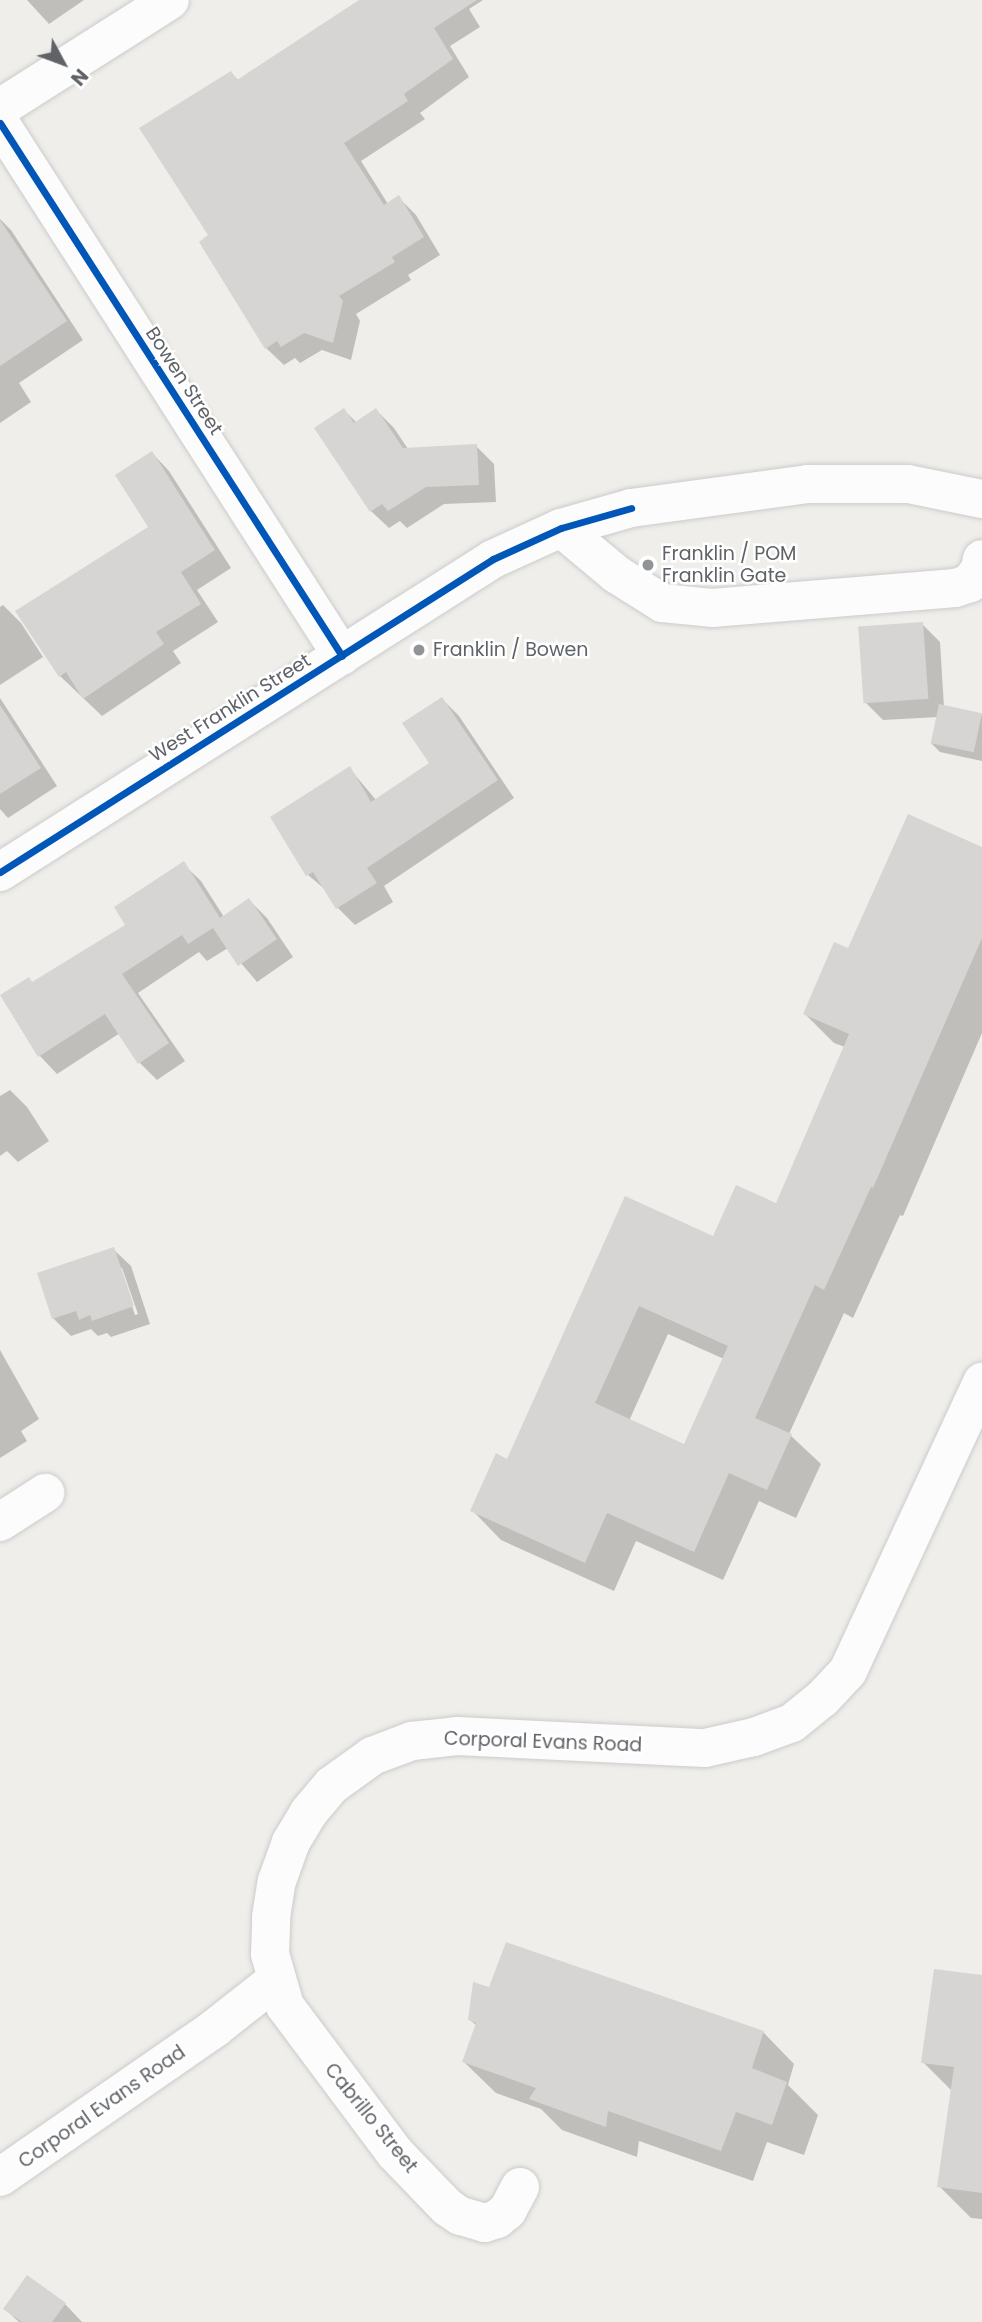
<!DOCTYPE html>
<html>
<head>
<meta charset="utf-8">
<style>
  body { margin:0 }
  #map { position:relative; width:982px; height:2322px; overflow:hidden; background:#efeeea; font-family:Poppins,sans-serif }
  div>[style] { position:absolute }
  .shadow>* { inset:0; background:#0003 }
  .building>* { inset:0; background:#d6d5d3; transform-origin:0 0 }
  .roads { filter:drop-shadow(0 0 2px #cbcccc) drop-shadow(0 0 2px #cbcccc) }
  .minor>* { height:38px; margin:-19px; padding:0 19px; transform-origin:19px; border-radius:19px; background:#fdfcfc }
  .cycleway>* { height:7px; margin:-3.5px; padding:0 3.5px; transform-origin:3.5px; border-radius:3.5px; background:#0057b8 }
  .dots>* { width:19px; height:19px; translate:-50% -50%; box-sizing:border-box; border:4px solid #fff; border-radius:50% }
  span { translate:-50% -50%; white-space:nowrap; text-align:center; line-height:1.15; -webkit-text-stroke:5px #fff; paint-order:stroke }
  .street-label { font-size:19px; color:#5f6368 }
  .poi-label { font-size:19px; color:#5f6368 }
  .left { translate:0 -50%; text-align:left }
  .north { position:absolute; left:28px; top:28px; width:70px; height:70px; -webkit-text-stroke:5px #fff; paint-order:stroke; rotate:131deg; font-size:19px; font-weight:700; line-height:28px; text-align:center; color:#5f6368 }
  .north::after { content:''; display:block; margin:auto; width:24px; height:32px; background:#5f6368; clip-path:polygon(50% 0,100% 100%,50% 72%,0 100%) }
</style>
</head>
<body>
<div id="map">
  <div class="shadow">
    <i style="clip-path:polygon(27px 0,84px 0,49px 24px)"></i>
    <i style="clip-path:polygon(377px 0,483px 0,469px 9px,480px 27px,450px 46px,469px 77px,420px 113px,425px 119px,361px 161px,388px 204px,398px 197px,416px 215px,440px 255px,408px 275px,411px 280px,356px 314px,360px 321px,351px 360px,322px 350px,300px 363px,295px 358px,284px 365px,266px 348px,210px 236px,231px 73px,239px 81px)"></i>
    <i style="clip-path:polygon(0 219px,11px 230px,83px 340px,19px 383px,31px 402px,0 423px)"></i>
    <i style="clip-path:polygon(344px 410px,357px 423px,376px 410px,394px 428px,408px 449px,476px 446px,494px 464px,496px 502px,444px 504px,407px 528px,400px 521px,389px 528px,371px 511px)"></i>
    <i style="clip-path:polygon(152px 453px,169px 471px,231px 568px,197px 590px,218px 622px,173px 651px,181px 663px,102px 716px,60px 676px,150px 527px)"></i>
    <i style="clip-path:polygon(3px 605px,21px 623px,43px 657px,0 685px,0 607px)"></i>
    <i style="clip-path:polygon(922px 624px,940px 642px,944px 707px,982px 715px,982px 761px,940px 752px,931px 743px,938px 717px,883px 720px,865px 702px)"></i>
    <i style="clip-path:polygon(0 698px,57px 786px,8px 818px,0 809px)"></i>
    <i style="clip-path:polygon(442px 699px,459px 716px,514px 798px,384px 886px,393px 902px,355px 925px,337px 907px,327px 891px,308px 875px,350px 769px,376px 800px,432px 763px)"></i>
    <i style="clip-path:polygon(evenodd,982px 849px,982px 1033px,903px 1216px,900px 1215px,853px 1318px,844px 1313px,789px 1434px,821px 1464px,796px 1518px,759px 1501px,723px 1580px,636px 1541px,614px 1591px,501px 1540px,472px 1510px,508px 1461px,626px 1199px,714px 1238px,776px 1205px,845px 1047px,834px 1043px,805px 1014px,849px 951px,982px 849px,668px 1334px,724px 1359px,685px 1446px,629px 1421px,668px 1334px)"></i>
    <i style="clip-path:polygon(183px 864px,201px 881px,224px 917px,249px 900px,267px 918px,293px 957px,257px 982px,228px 948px,207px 961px,199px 952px,138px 993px,185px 1061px,157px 1080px,139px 1062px,120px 1033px,57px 1074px,40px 1056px,2px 996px,33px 984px,128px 925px)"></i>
    <i style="clip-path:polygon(10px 1090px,27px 1107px,49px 1141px,18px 1162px,7px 1151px,0 1156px,0 1096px)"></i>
    <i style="clip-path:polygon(evenodd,113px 1249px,131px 1266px,150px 1324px,111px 1337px,107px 1333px,98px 1336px,91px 1329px,71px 1336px,53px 1318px,113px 1249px,119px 1268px,122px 1268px,138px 1314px,135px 1315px,119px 1268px)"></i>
    <i style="clip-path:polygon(0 1350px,39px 1419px,21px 1431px,27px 1441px,0 1458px)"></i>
    <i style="clip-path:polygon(982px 1977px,982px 2219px,971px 2218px,939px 2186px,952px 2091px,923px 2062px)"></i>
    <i style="clip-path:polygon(490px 1989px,763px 2032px,794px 2064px,788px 2085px,818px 2115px,804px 2155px,767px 2142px,753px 2181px,639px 2141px,637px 2157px,562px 2130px,541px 2109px,496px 2093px,464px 2062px,477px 2026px,470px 2020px)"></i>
    <i style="clip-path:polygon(65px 2304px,82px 2322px,19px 2322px,5px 2309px)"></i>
  </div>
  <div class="building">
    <i style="clip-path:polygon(359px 0,477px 0,434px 28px,453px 59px,404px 94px,408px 101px,344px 143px,384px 205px,399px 195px,424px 237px,392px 257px,395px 262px,339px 296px,343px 301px,333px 343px,304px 333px,281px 347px,277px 341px,265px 349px,199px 242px,208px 235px,139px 128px,231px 71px,237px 80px)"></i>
    <i style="clip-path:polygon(0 220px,67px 321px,0 366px)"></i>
    <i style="clip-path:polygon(344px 408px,354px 423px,376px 408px,403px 448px,477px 444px,479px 485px,426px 487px,388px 511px,382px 504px,370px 512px,314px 428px)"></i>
    <i style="clip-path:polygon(152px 451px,215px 550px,181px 572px,201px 604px,156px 632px,164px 644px,83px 699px,66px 672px,59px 677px,15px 611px,148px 527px,115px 475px)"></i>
    <i style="left:923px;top:622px;width:77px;height:65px;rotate:86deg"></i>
    <i style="clip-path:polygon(442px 697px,498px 780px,367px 868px,377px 883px,336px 909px,313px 872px,306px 876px,270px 817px,350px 766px,371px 802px,429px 763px,402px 723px)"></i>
    <i style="left:939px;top:704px;width:44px;height:40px;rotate:12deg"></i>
    <i style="clip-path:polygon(0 705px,41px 768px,0 794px)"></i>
    <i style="clip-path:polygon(evenodd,908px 814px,982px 847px,982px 938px,873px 1188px,871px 1187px,824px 1290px,815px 1285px,755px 1418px,792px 1434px,767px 1490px,729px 1473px,694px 1552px,607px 1513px,585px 1563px,470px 1511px,496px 1453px,507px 1459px,625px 1196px,713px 1236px,736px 1185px,776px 1203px,849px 1034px,803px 1014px,834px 942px,848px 948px,908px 814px,639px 1306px,728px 1346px,684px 1444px,595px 1403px,639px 1306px)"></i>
    <i style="clip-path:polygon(184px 861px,220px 918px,249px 898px,277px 939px,238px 966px,213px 928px,188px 944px,182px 935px,122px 974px,169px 1043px,138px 1064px,105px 1014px,38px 1057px,0 995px,29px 977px,32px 982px,125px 925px,114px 907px)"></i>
    <i style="clip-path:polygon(114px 1247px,134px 1306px,92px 1321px,90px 1315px,79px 1320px,76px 1311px,52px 1319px,37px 1273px)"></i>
    <i style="clip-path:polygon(506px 1942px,764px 2031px,752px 2068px,787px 2082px,772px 2125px,736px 2112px,721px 2151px,608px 2111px,606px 2127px,529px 2099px,536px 2088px,462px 2062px,476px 2023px,468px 2020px,473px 1982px,489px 1987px)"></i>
    <i style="clip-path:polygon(934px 1969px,982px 1975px,982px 2193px,937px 2187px,954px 2067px,921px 2063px)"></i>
    <i style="clip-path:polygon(27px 2275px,66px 2303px,52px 2322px,22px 2322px,3px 2309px)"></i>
  </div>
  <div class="roads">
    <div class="minor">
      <i style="left:0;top:108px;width:201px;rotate:-32.4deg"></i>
      <i style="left:0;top:123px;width:633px;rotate:57.31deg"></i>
      <i style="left:561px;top:528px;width:72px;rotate:39.9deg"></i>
      <i style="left:616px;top:574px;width:54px;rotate:32.2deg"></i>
      <i style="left:662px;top:603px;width:50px;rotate:5.7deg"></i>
      <i style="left:712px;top:608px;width:244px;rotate:-4.7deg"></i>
      <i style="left:955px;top:588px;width:16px;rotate:-18deg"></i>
      <i style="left:970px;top:583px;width:17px;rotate:-54deg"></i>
      <i style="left:980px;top:569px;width:10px;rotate:-79deg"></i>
      <i style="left:0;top:872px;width:584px;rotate:-32.41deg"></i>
      <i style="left:493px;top:559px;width:75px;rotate:-24.5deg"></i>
      <i style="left:561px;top:528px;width:73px;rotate:-15.9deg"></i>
      <i style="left:631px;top:508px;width:179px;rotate:-7.7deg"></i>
      <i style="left:808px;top:484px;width:100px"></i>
      <i style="left:908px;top:484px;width:76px;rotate:11.5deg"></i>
      <i style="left:0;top:1522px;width:54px;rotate:-32.8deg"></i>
      <i style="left:0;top:2177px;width:262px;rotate:-34.7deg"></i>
      <i style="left:215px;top:2028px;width:78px;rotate:-38.2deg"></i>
      <i style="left:520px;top:2187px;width:27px;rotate:118deg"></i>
      <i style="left:507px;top:2211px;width:13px;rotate:141deg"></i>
      <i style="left:497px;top:2219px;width:13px;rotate:162deg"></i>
      <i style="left:485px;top:2223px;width:26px;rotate:-164deg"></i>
      <i style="left:460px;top:2216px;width:16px;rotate:-145deg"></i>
      <i style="left:447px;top:2207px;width:75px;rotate:-133.9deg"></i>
      <i style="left:395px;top:2153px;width:184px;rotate:-126.8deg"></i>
      <i style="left:285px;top:2006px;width:54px;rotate:-106.1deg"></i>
      <i style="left:270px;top:1954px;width:37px;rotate:-88deg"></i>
      <i style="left:271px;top:1917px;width:36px;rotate:-81deg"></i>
      <i style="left:277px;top:1881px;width:41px;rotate:-70.3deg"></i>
      <i style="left:291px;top:1842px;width:35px;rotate:-59deg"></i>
      <i style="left:309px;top:1812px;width:35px;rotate:-50deg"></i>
      <i style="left:332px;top:1785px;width:49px;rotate:-35.9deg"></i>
      <i style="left:372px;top:1756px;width:43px;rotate:-20.6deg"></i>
      <i style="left:412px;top:1741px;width:45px;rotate:-6.3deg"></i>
      <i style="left:457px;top:1736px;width:248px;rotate:2.8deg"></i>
      <i style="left:705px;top:1748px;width:50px;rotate:-12.7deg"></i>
      <i style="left:754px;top:1737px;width:40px;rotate:-20.2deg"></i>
      <i style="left:792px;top:1723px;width:38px;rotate:-39deg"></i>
      <i style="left:822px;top:1699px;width:38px;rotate:-47deg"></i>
      <i style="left:848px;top:1671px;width:319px;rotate:-65.1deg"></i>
    </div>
  </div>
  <div class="cycleway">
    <i style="left:0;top:123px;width:633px;rotate:57.31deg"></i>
    <i style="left:0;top:872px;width:584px;rotate:-32.41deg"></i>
    <i style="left:493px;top:559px;width:75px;rotate:-24.5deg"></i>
    <i style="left:561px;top:528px;width:73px;rotate:-15.9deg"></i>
  </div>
  <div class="dots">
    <i style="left:648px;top:565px;background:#919496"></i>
    <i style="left:419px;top:650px;background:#919496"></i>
  </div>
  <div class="street-label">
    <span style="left:184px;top:381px;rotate:57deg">Bowen Street</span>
    <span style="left:230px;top:708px;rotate:-32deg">West Franklin Street</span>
    <span style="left:543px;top:1742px;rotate:2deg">Corporal Evans Road</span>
    <span style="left:102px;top:2107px;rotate:-35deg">Corporal Evans Road</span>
    <span style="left:371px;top:2118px;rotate:51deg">Cabrillo Street</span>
  </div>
  <div class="poi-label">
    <span class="left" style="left:662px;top:565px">Franklin / POM<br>Franklin Gate</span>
    <span class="left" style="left:433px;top:650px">Franklin / Bowen</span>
  </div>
  <div class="north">N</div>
</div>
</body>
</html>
